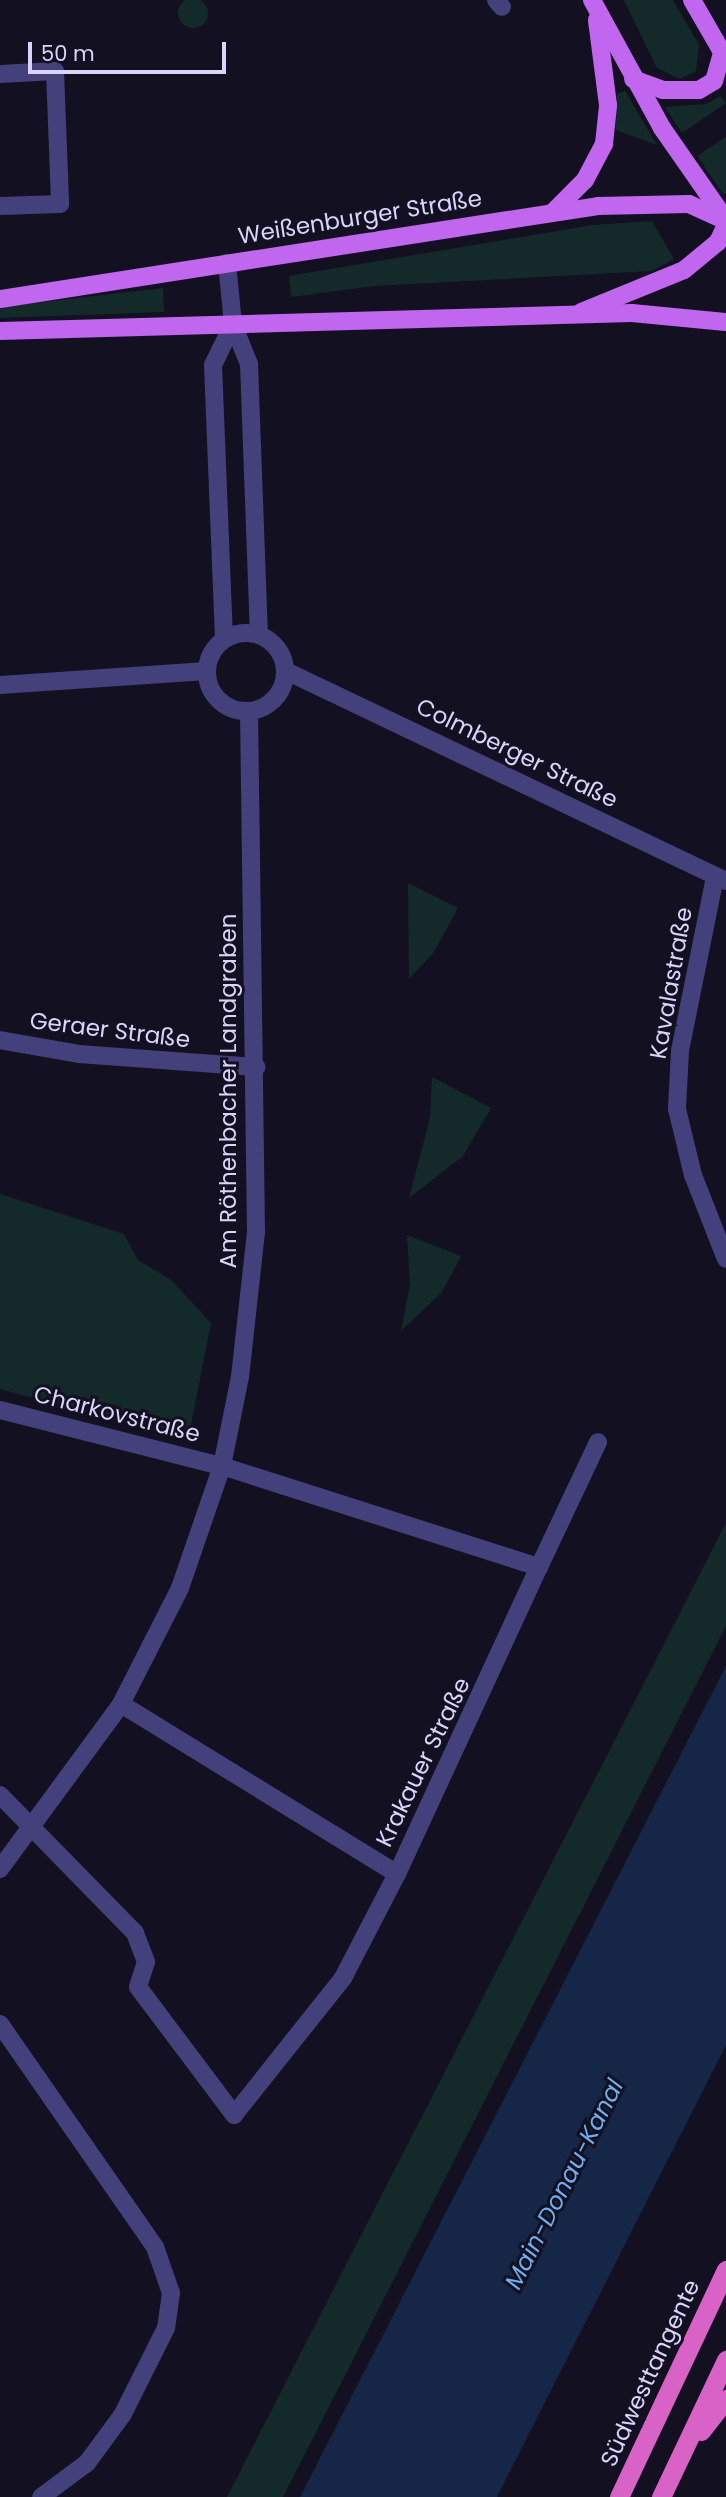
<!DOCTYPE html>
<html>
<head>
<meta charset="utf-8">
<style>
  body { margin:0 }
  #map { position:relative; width:726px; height:2497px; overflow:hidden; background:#131021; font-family:Poppins,sans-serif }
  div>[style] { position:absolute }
  .green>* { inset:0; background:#142a2a }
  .round { border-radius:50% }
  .water>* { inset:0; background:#152646 }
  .minor>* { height:18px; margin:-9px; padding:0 9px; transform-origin:9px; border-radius:9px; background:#44407b }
  .minor>.ring { margin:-9px; padding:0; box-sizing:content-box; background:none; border:18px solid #44407b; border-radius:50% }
  .primary>* { height:18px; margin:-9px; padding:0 9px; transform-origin:9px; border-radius:9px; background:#c167ef }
  .trunk>* { height:19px; margin:-9.5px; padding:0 9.5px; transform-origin:9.5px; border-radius:9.5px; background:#d862c6 }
  span { translate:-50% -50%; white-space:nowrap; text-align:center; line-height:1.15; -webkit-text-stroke:6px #131021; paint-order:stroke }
  .street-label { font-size:23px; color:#dad4fa }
  .water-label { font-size:24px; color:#6daef0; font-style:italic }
  .scale { position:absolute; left:28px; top:42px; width:198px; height:32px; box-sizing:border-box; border:4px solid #dad4fa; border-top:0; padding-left:9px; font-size:21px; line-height:24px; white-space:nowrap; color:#dad4fa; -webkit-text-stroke:5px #131021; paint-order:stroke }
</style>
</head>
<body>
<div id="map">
  <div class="green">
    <i class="round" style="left:178px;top:-2px;width:30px;height:30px"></i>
    <i style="clip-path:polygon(624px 0,673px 0,699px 45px,696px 71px,680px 79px,657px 68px)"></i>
    <i style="clip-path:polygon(625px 91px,651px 135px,657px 145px,616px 130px,617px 94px)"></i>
    <i style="clip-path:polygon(721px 96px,726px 103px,682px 133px,665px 107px,706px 104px)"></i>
    <i style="clip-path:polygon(726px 137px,726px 193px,723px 194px,697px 156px)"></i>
    <i style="clip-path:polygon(652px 221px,674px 259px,652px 271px,374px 286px,291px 297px,289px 276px,593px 225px)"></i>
    <i style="clip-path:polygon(163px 288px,164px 312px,0 318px,0 307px)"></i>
    <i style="clip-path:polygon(408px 883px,458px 908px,434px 952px,409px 979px)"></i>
    <i style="clip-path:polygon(432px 1077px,491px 1108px,463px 1156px,409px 1198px,430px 1118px)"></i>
    <i style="clip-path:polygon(0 1194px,124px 1234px,138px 1260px,171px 1280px,211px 1323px,188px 1440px,0 1389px)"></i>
    <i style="clip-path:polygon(407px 1235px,461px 1256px,442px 1292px,401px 1331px,410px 1285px)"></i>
    <i style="clip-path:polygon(726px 1523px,726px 1626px,283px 2497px,227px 2497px)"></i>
  </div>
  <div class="water">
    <i style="clip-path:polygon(726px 1666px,726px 2045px,497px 2497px,300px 2497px)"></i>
  </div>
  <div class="minor">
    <i style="left:496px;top:0;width:9px;rotate:49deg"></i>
    <i style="left:0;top:74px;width:55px;rotate:-3.1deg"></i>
    <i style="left:55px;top:71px;width:133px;rotate:87.8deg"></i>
    <i style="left:60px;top:204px;width:60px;rotate:178.1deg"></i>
    <i style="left:227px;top:263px;width:61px;rotate:84.4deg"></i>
    <i style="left:233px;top:324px;width:43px;rotate:68.2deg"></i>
    <i style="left:249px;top:364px;width:271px;rotate:87.9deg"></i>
    <i class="ring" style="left:207px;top:633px;width:60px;height:60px"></i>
    <i style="left:224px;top:639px;width:274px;rotate:-92.3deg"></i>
    <i style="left:213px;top:365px;width:46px;rotate:-64deg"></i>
    <i style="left:286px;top:671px;width:488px;rotate:25.5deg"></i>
    <i style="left:0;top:685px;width:207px;rotate:-3.9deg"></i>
    <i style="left:715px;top:877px;width:177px;rotate:101.4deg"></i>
    <i style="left:680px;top:1051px;width:58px;rotate:93deg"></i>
    <i style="left:677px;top:1109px;width:68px;rotate:76.4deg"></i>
    <i style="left:693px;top:1175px;width:90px;rotate:68.6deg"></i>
    <i style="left:0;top:1040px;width:80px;rotate:10deg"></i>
    <i style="left:79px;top:1054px;width:178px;rotate:4.2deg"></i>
    <i style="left:0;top:1410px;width:229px;rotate:14.2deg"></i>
    <i style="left:222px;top:1466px;width:333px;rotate:17.7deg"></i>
    <i style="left:539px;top:1567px;width:138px;rotate:-64.7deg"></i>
    <i style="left:121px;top:1704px;width:324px;rotate:31.6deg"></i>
    <i style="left:397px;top:1874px;width:338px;rotate:-65.2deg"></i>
    <i style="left:0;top:1795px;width:193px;rotate:45.6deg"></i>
    <i style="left:135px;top:1933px;width:31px;rotate:69deg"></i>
    <i style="left:146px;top:1962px;width:26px;rotate:108deg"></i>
    <i style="left:138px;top:1987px;width:160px;rotate:53.1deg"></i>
    <i style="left:234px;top:2115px;width:175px;rotate:-51.5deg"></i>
    <i style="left:343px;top:1978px;width:117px;rotate:-62.6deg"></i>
    <i style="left:0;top:1869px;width:205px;rotate:-53.7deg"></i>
    <i style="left:121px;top:1704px;width:130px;rotate:-63deg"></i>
    <i style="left:180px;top:1588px;width:129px;rotate:-71deg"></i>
    <i style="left:222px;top:1466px;width:91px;rotate:-78.6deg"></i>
    <i style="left:240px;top:1377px;width:146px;rotate:-83.7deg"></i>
    <i style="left:256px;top:1232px;width:520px;rotate:-90.77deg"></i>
    <i style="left:0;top:2024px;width:272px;rotate:55.2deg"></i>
    <i style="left:155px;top:2247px;width:49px;rotate:70.8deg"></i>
    <i style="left:171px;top:2293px;width:35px;rotate:98deg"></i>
    <i style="left:166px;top:2328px;width:96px;rotate:116.6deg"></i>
    <i style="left:123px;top:2414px;width:61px;rotate:126.3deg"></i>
    <i style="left:87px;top:2463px;width:57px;rotate:143.5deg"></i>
  </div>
  <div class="primary">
    <i style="left:592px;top:0;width:146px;rotate:61.3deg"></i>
    <i style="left:662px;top:128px;width:112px;rotate:55.2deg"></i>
    <i style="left:692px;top:0;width:68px;rotate:60deg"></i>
    <i style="left:633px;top:79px;width:32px;rotate:20deg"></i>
    <i style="left:663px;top:90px;width:36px"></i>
    <i style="left:699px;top:90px;width:17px;rotate:-31deg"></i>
    <i style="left:714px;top:81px;width:29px;rotate:-74deg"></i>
    <i style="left:554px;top:211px;width:44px;rotate:-45deg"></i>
    <i style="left:585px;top:180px;width:41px;rotate:-62.2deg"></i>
    <i style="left:604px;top:144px;width:39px;rotate:-84deg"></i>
    <i style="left:608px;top:105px;width:86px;rotate:-97.4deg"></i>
    <i style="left:0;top:299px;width:605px;rotate:-8.84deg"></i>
    <i style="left:598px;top:206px;width:91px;rotate:-1.3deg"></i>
    <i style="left:689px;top:204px;width:41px;rotate:24.7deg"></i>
    <i style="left:581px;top:312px;width:111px;rotate:-22.2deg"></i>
    <i style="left:684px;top:270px;width:44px;rotate:-39.5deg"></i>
    <i style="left:718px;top:242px;width:19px;rotate:-65deg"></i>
    <i style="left:0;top:331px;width:632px;rotate:-1.63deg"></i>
    <i style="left:632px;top:313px;width:94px;rotate:5.5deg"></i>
  </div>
  <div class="trunk">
    <i style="left:701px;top:2431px;width:41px;rotate:-52deg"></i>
    <i style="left:619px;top:2497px;width:251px;rotate:-64.8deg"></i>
    <i style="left:661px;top:2497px;width:152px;rotate:-64.6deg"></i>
  </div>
  <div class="street-label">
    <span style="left:360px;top:217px;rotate:-9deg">Weißenburger Straße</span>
    <span style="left:517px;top:753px;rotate:26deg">Colmberger Straße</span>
    <span style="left:671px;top:983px;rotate:-80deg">Kavalastraße</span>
    <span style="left:110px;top:1030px;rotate:7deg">Geraer Straße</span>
    <span style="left:228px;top:1091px;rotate:-90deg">Am Röthenbacher Landgraben</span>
    <span style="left:117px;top:1414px;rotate:14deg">Charkovstraße</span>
    <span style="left:423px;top:1762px;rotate:-64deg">Krakauer Straße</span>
    <span style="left:650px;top:2373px;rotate:-65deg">Südwesttangente</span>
  </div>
  <div class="water-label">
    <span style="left:564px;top:2184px;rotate:-63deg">Main-Donau-Kanal</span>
  </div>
  <div class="scale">50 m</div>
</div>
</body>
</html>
